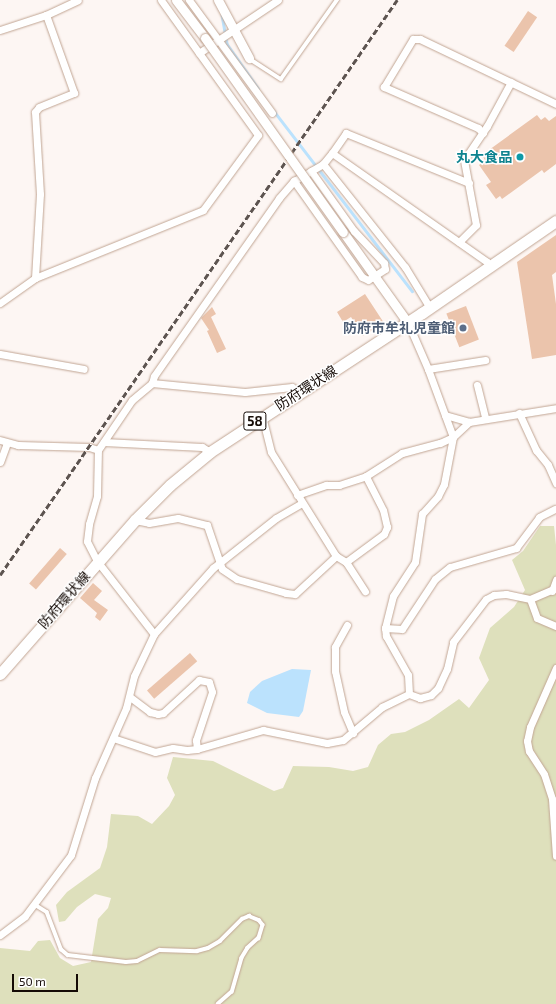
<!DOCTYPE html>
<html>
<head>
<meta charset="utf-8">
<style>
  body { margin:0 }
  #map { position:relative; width:556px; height:1004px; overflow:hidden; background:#fdf6f3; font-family:"Exo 2","Noto Sans JP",sans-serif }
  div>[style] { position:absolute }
  .green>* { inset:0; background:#dee0bc }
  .water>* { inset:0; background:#bbe2fd }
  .stream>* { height:2.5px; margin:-1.25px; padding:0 1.25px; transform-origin:1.25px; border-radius:1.25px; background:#bbe2fd }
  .building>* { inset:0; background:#ebc4ac; transform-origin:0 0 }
  .roads { filter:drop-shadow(0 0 1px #c1a593) drop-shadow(0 0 1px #c1a593) }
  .service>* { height:3.5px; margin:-1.75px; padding:0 1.75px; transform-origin:1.75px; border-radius:1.75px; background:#fff }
  .minor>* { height:7px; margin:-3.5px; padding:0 3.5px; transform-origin:3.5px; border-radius:3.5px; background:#fff }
  .tertiary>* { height:9px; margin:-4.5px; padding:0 4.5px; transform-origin:4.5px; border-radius:4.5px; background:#fff }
  .primary>* { height:11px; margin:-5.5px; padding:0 5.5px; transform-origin:5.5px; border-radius:5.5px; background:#fff }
  .rail>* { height:2.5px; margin-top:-1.25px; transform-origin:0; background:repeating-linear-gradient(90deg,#5d5450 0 6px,transparent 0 9px) }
  .bridges { filter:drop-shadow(0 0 1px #c1a593) drop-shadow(0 0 1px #c1a593) }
  .tertiary-bridge>* { height:9px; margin:-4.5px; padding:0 4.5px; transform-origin:4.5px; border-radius:4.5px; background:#fff }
  .dots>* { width:11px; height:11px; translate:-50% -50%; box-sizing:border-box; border:2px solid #fff; border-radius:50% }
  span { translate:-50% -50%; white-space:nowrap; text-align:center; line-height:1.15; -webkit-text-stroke:3px #fff; paint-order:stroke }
  .shield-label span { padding:1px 3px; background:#fff; border:1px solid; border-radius:3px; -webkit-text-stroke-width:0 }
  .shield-label { font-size:13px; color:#140a05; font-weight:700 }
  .culture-label { font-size:14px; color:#0d838f; font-weight:700 }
  .right { translate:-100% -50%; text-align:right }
  .service-label { font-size:14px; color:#4e5e75; font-weight:700 }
  .street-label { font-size:14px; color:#140a05 }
  .scale { position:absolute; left:12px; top:974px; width:66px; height:18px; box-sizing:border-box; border:2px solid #140a05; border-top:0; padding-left:5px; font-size:12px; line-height:14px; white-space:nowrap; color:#140a05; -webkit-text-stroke:3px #fff; paint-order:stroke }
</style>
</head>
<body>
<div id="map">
  <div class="green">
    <i style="clip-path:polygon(540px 526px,554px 526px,556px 545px,556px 1004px,0 1004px,0 948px,30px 951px,38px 941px,50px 940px,60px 958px,73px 966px,91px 962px,98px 919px,108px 908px,111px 898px,95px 894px,77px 907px,65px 921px,59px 922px,56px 905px,67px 892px,100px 868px,107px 847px,111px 814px,138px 816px,152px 824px,169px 806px,175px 795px,167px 778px,173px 757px,213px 761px,274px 791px,283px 788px,293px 766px,329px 767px,353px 771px,368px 767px,378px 745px,391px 734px,405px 732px,429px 720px,459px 699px,469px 708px,489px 680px,479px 658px,490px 628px,514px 607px,525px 590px,512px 560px,523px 551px)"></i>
  </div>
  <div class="water">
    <i style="clip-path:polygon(292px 669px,311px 670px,303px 711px,299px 717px,267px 713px,247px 703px,250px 692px,262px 681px)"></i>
  </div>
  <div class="stream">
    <i style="left:222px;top:15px;width:29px;rotate:80deg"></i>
    <i style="left:227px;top:44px;width:54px;rotate:54.8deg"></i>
    <i style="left:274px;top:111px;width:227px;rotate:52.5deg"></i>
  </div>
  <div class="building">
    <i style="left:528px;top:11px;width:11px;height:42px;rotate:34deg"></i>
    <i style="clip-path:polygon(537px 115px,541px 120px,545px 117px,549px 121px,556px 116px,556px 164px,544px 173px,542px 170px,502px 199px,500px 196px,496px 199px,486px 185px,491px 182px,479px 165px,485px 160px,482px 155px)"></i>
    <i style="clip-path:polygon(556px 235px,556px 272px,552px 275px,556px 304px,556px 355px,532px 359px,517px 262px)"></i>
    <i style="clip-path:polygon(365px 294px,384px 323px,363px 336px,351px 317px,343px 322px,337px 312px)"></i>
    <i style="left:466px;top:306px;width:36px;height:21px;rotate:69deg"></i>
    <i style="clip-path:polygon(212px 307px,216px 314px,211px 317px,226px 349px,217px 353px,207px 331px,209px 330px,201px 318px)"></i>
    <i style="left:60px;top:548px;width:9px;height:47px;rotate:41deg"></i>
    <i style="clip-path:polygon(93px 583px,102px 591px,94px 600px,108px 610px,100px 621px,95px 617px,97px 613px,80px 598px)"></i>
    <i style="left:190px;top:653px;width:11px;height:57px;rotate:49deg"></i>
  </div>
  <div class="roads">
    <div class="service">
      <i style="left:250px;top:59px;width:37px;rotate:33deg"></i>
      <i style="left:281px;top:79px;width:97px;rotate:-54.7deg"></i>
      <i style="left:34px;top:904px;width:15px;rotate:32deg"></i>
      <i style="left:47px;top:912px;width:40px;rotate:69deg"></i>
      <i style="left:61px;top:949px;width:9px;rotate:41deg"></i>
      <i style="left:68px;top:955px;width:58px;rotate:6.9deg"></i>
      <i style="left:126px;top:962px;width:11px;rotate:-5deg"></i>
      <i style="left:137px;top:961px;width:25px;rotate:-26deg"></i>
      <i style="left:160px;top:950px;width:37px;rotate:2deg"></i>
      <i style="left:197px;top:951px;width:11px;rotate:-15deg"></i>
      <i style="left:208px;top:948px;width:14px;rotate:-30deg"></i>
      <i style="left:220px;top:941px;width:31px;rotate:-45deg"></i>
      <i style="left:242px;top:919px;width:8px;rotate:-23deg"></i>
      <i style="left:249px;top:916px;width:11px;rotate:22deg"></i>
      <i style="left:259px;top:920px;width:6px;rotate:51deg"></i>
      <i style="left:263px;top:925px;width:14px;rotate:107deg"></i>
      <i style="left:259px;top:938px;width:15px;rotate:138deg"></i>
      <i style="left:248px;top:948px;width:12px;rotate:121deg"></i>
      <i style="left:242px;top:958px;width:35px;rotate:106deg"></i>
      <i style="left:232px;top:992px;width:18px;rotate:139deg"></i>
    </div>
    <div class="minor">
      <i style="left:189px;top:0;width:140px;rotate:53.7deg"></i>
      <i style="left:0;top:30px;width:48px;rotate:-18.1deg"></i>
      <i style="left:46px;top:15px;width:35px;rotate:-25deg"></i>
      <i style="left:199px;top:53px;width:95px;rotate:-33.9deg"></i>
      <i style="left:483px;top:133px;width:7px;rotate:-135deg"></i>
      <i style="left:478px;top:128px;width:103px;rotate:-156.4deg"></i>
      <i style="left:384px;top:87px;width:56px;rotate:-58.9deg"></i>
      <i style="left:413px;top:39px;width:7px"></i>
      <i style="left:420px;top:39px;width:151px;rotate:25.5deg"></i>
      <i style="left:323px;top:164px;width:132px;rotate:51.5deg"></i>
      <i style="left:405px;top:267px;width:48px;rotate:58.6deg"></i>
      <i style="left:311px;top:171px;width:14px;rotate:-30deg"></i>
      <i style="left:323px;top:164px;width:14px;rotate:-51deg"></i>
      <i style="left:469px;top:183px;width:133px;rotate:-157.9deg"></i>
      <i style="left:346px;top:133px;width:24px;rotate:125deg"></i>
      <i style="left:332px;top:153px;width:189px;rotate:35.1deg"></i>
      <i style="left:487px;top:262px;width:6px;rotate:59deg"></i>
      <i style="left:459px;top:242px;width:24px;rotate:-45deg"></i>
      <i style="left:476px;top:225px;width:66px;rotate:-100.5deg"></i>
      <i style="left:464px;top:160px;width:41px;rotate:-55.9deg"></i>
      <i style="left:487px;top:126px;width:50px;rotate:-61.4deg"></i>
      <i style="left:35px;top:278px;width:84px;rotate:-86.6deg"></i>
      <i style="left:40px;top:194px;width:82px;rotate:-93.5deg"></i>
      <i style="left:35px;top:112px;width:6px;rotate:-51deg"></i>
      <i style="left:39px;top:107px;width:38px;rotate:-22deg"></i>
      <i style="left:74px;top:93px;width:83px;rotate:-109.7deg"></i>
      <i style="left:0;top:303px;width:43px;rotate:-35.5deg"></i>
      <i style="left:35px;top:278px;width:181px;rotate:-22deg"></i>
      <i style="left:203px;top:210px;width:93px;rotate:-53.7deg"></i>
      <i style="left:258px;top:135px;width:166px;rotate:-125.7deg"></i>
      <i style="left:0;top:354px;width:85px;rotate:10.1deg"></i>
      <i style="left:428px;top:369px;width:58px;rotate:-9deg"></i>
      <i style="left:152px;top:383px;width:7px;rotate:-74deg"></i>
      <i style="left:154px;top:376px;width:218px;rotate:-54.9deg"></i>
      <i style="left:279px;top:198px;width:23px;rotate:-49deg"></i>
      <i style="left:294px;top:181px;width:20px;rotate:-30deg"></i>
      <i style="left:311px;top:171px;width:74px;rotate:54.4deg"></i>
      <i style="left:354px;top:231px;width:44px;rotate:46.8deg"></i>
      <i style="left:384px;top:263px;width:6px;rotate:81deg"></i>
      <i style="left:385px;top:269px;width:20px;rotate:147deg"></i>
      <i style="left:368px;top:280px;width:7px;rotate:-153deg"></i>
      <i style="left:362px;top:277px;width:118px;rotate:-125.3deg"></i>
      <i style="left:477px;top:385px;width:34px;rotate:76deg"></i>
      <i style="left:519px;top:413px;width:41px;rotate:65.3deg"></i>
      <i style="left:536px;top:450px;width:19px;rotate:51deg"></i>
      <i style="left:548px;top:465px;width:20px;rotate:66deg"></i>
      <i style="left:445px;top:415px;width:25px;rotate:16deg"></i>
      <i style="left:469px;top:422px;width:88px;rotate:-9.1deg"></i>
      <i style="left:262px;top:416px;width:37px;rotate:76deg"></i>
      <i style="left:271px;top:452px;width:123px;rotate:58deg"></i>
      <i style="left:336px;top:556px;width:12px;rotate:31deg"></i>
      <i style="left:346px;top:562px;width:35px;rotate:57deg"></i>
      <i style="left:0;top:440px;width:19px;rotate:16deg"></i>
      <i style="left:18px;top:445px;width:71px;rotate:1.6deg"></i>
      <i style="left:89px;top:447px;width:9px;rotate:18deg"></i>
      <i style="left:104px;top:442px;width:98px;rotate:2.9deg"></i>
      <i style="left:202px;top:447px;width:9px;rotate:32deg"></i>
      <i style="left:0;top:462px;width:20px;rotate:-70deg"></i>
      <i style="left:297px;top:495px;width:31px;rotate:-19deg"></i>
      <i style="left:326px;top:485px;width:13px"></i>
      <i style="left:339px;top:485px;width:28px;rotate:-18deg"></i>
      <i style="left:366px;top:476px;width:43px;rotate:-32.6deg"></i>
      <i style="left:402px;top:453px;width:39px;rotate:-15deg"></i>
      <i style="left:440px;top:443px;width:14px;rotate:-25deg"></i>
      <i style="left:453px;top:437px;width:22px;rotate:-43deg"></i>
      <i style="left:135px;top:520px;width:14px;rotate:12deg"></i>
      <i style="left:149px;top:523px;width:29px;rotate:-10deg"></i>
      <i style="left:178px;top:518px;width:30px;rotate:14deg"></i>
      <i style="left:207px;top:525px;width:46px;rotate:71.2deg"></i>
      <i style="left:222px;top:569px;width:18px;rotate:34deg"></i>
      <i style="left:237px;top:579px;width:51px;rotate:15.9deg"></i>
      <i style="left:286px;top:593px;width:9px;rotate:6deg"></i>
      <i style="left:295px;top:594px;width:56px;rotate:-42.8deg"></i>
      <i style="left:346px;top:562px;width:47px;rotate:-36.4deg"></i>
      <i style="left:384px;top:534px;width:8px;rotate:-67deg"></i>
      <i style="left:387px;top:527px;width:17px;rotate:-103deg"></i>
      <i style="left:383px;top:510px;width:38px;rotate:-117deg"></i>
      <i style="left:552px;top:591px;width:12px;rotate:-70deg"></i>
      <i style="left:530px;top:599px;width:20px;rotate:70deg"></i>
      <i style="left:537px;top:618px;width:21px;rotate:23deg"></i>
      <i style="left:347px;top:625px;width:25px;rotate:119deg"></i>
      <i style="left:335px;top:647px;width:24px;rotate:90deg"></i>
      <i style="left:335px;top:671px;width:42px;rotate:77.6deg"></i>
      <i style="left:344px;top:712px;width:23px;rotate:67deg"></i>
      <i style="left:385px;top:628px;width:17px;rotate:3deg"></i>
      <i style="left:402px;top:629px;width:60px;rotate:-56.6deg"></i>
      <i style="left:435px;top:579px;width:19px;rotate:-39deg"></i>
      <i style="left:450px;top:567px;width:69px;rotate:-16.1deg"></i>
      <i style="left:516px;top:548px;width:39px;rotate:-53deg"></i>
      <i style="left:539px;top:517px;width:18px;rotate:-27deg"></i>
      <i style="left:154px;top:634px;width:93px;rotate:-128deg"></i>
      <i style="left:97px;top:561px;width:22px;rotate:-117deg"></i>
      <i style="left:87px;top:541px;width:17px;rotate:-83deg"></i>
      <i style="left:89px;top:524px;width:29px;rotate:-74deg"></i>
      <i style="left:97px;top:496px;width:46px;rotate:-88.8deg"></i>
      <i style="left:98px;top:450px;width:60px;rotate:-55.8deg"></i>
      <i style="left:132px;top:400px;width:26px;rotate:-40deg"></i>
      <i style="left:152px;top:383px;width:93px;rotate:5.5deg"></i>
      <i style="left:245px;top:392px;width:47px;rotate:-6.1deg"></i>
      <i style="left:292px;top:387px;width:9px;rotate:36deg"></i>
      <i style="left:556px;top:668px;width:64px;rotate:113.8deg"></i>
      <i style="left:530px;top:727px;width:14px;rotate:102deg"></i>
      <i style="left:527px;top:741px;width:10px;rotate:79deg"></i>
      <i style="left:529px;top:751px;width:27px;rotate:57deg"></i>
      <i style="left:544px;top:774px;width:26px;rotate:72deg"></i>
      <i style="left:552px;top:799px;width:57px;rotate:86deg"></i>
      <i style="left:409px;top:694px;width:12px;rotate:20deg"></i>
      <i style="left:420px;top:698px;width:11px;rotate:-15deg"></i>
      <i style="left:431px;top:695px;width:10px;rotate:-45deg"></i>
      <i style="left:438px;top:688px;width:21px;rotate:-65deg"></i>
      <i style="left:447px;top:669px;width:28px;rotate:-77deg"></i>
      <i style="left:453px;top:642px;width:54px;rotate:-52.5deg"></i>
      <i style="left:486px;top:599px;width:9px;rotate:-27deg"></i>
      <i style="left:494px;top:595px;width:12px;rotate:-5deg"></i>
      <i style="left:506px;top:594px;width:25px;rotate:12deg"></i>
      <i style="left:530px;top:599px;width:28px;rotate:-23deg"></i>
      <i style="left:130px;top:697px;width:25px;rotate:37deg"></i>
      <i style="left:150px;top:712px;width:8px;rotate:14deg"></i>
      <i style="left:158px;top:714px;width:5px;rotate:-11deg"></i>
      <i style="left:163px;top:713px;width:49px;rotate:-42.5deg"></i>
      <i style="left:199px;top:680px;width:10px;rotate:11deg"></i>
      <i style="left:209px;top:682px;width:10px;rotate:73deg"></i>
      <i style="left:212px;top:692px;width:51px;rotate:108.4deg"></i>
      <i style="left:196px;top:740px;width:9px;rotate:84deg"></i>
      <i style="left:113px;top:738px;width:44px;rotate:18.4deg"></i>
      <i style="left:155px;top:752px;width:18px;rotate:-13deg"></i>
      <i style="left:173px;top:748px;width:14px;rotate:8deg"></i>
      <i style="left:187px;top:750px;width:10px;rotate:-6deg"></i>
      <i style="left:197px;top:749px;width:69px;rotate:-16.1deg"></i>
      <i style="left:263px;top:730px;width:65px;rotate:11.5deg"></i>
      <i style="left:327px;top:743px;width:16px;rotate:-11deg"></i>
      <i style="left:343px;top:740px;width:51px;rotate:-40.2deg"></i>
      <i style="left:382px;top:707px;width:30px;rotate:-26deg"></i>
      <i style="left:409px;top:694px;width:19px;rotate:-93deg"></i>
      <i style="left:408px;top:675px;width:45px;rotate:-119.4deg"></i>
      <i style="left:386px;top:636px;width:8px;rotate:-97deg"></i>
      <i style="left:385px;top:628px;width:33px;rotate:-76deg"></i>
      <i style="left:393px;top:596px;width:40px;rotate:-57.1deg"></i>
      <i style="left:415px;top:562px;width:49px;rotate:-81.7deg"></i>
      <i style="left:422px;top:514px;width:24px;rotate:-48deg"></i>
      <i style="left:438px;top:496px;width:13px;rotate:-63deg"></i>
      <i style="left:444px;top:484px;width:48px;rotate:-79.2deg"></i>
      <i style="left:453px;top:437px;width:72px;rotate:-110.2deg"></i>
      <i style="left:428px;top:369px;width:50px;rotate:-113.5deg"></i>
      <i style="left:0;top:935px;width:31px;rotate:-37deg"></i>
      <i style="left:25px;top:916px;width:76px;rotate:-53deg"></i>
      <i style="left:71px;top:855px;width:81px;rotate:-72.7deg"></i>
      <i style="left:95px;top:778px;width:77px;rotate:-66.1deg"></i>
      <i style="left:126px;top:708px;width:33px;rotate:-76deg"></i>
      <i style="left:134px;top:676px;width:47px;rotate:-64.5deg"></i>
      <i style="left:154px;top:634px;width:89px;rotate:-48.2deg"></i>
      <i style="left:213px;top:568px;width:80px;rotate:-38.4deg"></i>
      <i style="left:276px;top:518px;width:30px;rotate:-30deg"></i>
    </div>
    <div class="tertiary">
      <i style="left:176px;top:0;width:48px;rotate:52.7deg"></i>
      <i style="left:218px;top:0;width:66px;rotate:61.9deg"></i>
      <i style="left:343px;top:232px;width:112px;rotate:54.5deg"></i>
    </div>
    <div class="primary">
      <i style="left:0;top:674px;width:205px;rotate:-48.8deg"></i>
      <i style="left:135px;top:520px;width:49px;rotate:-45deg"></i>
      <i style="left:170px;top:485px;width:52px;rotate:-39.5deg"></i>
      <i style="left:210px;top:452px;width:254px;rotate:-33.3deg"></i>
      <i style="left:422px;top:313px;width:163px;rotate:-34.5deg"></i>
    </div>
  </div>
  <div class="rail">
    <i style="left:0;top:575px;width:699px;rotate:-55.38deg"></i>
  </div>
  <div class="bridges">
    <div class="tertiary-bridge">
      <i style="left:205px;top:38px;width:238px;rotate:54.6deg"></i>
    </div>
  </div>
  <div class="dots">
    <i style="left:520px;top:157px;background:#0f9aa8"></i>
    <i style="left:463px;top:328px;background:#5c6f8a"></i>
  </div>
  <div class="shield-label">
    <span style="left:255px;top:421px">58</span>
  </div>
  <div class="culture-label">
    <span class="right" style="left:512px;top:157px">丸大食品</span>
  </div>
  <div class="service-label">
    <span class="right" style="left:455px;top:328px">防府市牟礼児童館</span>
  </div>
  <div class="street-label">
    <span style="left:306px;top:388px;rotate:-33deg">防府環状線</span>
    <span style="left:64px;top:600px;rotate:-49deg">防府環状線</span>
  </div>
  <div class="scale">50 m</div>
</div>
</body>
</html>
